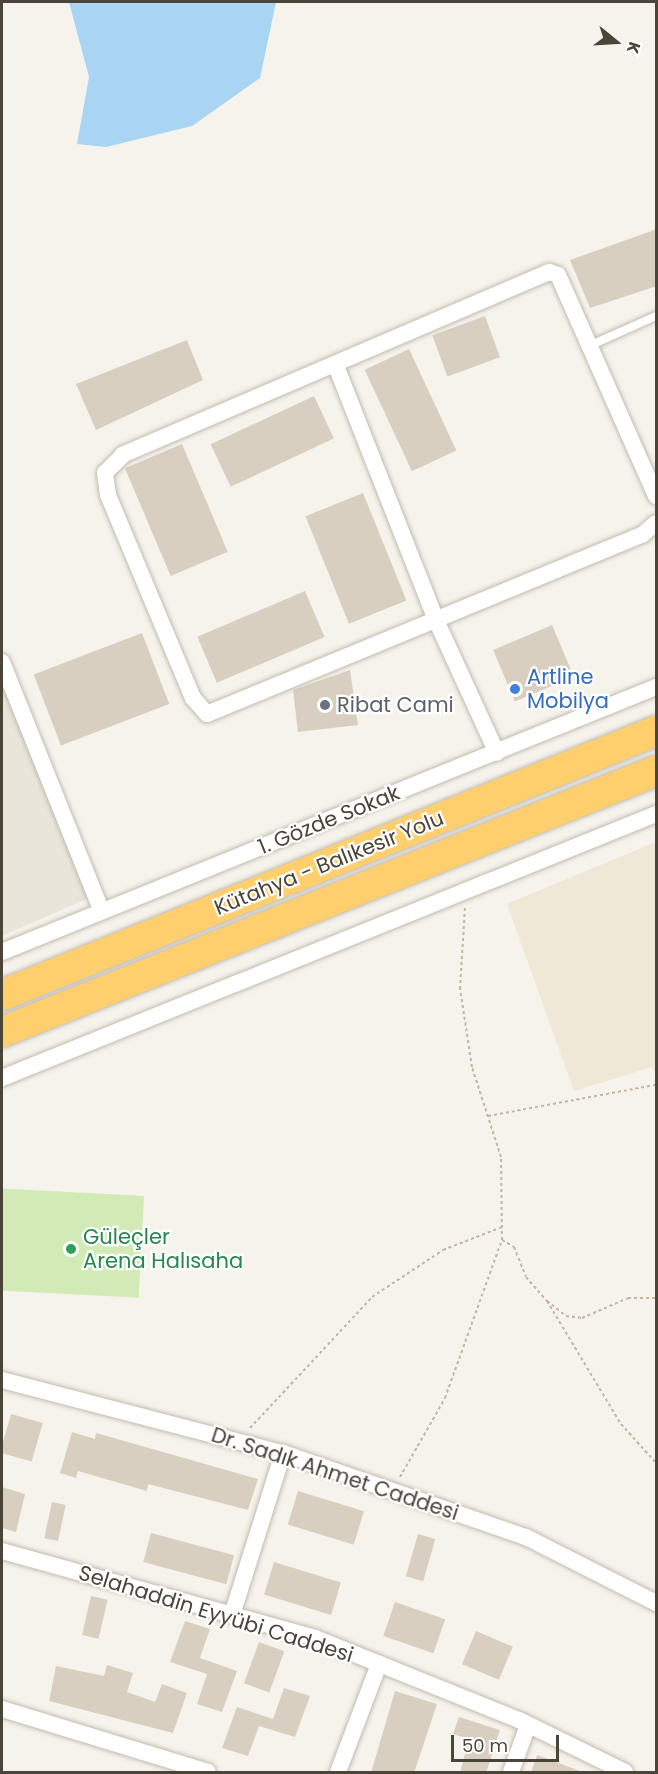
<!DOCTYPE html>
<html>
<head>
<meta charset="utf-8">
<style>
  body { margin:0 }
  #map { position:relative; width:658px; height:1774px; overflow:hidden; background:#f6f3ec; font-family:Poppins,sans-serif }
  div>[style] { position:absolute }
  .residential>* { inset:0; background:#eae5da }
  .education>* { inset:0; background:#efe8d6 }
  .green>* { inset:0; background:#d2eab5; transform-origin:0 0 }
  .water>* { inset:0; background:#a9d4f2 }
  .building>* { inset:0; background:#d8cfc1; transform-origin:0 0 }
  .path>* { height:2px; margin-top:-1px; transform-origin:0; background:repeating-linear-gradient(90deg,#c4b79f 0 3px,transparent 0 6px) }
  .roads { filter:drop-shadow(0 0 2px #c2bbae) drop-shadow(0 0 2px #c2bbae) }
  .lane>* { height:8px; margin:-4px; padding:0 4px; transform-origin:4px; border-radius:4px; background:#fff }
  .street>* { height:16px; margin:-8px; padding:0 8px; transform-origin:8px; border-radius:8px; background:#fff }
  .highway>* { height:30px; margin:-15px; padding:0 15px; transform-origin:15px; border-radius:15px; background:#ffcf6e }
  .dots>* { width:16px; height:16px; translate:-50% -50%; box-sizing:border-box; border:3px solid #fff; border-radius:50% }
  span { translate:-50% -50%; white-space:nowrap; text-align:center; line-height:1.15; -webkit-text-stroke:4.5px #fff; paint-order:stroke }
  .shop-label { font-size:21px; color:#366cbe }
  .left { translate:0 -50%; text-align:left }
  .worship-label { font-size:21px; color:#5b616d }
  .street-label { font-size:21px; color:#4b4439 }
  .leisure-label { font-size:21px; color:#27864d }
  .frame { position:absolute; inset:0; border:3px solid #4b4439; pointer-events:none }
  .north { position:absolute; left:586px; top:12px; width:60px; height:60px; -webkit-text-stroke:4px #fff; paint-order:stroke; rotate:108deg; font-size:16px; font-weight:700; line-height:24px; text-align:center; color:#4b4439 }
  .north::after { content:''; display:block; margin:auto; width:21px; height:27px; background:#4b4439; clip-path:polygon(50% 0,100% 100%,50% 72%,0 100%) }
  .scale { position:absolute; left:451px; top:1735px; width:108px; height:27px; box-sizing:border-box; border:3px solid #4b4439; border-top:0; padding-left:8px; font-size:18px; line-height:21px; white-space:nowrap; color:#4b4439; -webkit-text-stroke:4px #fff; paint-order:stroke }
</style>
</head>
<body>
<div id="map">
  <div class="residential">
    <i style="clip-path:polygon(2px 658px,96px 895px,2px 936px)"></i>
  </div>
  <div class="education">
    <i style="clip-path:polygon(656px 842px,656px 1073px,652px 1067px,574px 1091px,507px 904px)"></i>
  </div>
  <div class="green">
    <i style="left:144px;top:1196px;width:102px;height:142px;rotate:93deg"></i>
  </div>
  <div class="water">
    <i style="clip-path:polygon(69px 2px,276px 2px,260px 78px,192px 126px,106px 147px,77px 144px,89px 77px)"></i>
  </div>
  <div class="building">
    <i style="clip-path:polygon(657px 229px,657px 286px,590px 308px,570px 260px)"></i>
    <i style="left:485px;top:316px;width:44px;height:56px;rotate:70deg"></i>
    <i style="clip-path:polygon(187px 340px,203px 380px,96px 430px,76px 384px)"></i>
    <i style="left:409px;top:349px;width:112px;height:49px;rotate:65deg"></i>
    <i style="left:314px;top:396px;width:47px;height:114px;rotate:65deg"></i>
    <i style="left:182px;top:444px;width:117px;height:62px;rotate:67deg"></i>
    <i style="left:363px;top:493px;width:116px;height:62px;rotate:68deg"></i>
    <i style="left:305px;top:591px;width:50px;height:117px;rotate:67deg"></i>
    <i style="left:552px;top:625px;width:56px;height:64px;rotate:67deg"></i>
    <i style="left:142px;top:633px;width:76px;height:116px;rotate:69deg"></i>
    <i style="clip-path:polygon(350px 670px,358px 725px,298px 732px,293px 690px)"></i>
    <i style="left:11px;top:1414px;width:33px;height:40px;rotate:16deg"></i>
    <i style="clip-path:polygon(72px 1432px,95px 1439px,96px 1433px,258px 1479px,248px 1510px,148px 1484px,147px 1491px,78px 1471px,76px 1478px,60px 1473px)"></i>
    <i style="clip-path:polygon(2px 1487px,25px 1494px,16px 1532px,2px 1528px)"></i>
    <i style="left:298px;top:1491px;width:69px;height:35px;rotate:17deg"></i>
    <i style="left:52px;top:1502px;width:14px;height:37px;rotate:12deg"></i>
    <i style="left:151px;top:1533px;width:86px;height:30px;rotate:15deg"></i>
    <i style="left:418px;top:1534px;width:18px;height:44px;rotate:16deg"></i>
    <i style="left:274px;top:1562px;width:70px;height:34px;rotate:17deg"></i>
    <i style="left:91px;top:1596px;width:17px;height:40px;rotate:13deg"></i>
    <i style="left:395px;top:1602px;width:53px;height:36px;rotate:19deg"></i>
    <i style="clip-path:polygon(185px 1621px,210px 1629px,200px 1658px,237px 1671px,222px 1712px,197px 1704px,207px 1674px,170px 1662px)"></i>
    <i style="left:476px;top:1631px;width:40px;height:36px;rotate:23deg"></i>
    <i style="left:259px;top:1642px;width:27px;height:44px;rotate:20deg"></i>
    <i style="clip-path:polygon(107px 1665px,133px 1673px,127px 1692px,155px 1702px,162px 1684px,187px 1693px,173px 1733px,49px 1701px,56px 1666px,104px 1676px)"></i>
    <i style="clip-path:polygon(284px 1688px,310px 1696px,295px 1737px,259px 1726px,248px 1756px,222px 1748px,237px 1707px,273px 1719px)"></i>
    <i style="clip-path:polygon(395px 1691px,437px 1704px,414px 1773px,371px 1773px)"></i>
    <i style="clip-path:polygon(459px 1717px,500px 1730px,486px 1773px,460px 1773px,469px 1739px,453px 1734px)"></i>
    <i style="clip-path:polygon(537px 1755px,580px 1771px,580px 1773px,531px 1773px)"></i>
  </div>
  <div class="path">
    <i style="left:488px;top:1116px;width:171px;rotate:-10.5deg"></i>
    <i style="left:502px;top:1240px;width:14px;rotate:30deg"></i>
    <i style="left:514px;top:1247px;width:32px;rotate:68deg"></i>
    <i style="left:526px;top:1277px;width:32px;rotate:49deg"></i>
    <i style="left:547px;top:1301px;width:24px;rotate:38deg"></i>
    <i style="left:566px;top:1316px;width:16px;rotate:7deg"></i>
    <i style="left:582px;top:1318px;width:50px;rotate:-23.5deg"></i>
    <i style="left:628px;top:1298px;width:28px"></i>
    <i style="left:547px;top:1301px;width:144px;rotate:59deg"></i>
    <i style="left:621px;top:1424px;width:52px;rotate:48.1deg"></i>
    <i style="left:250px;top:1428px;width:179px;rotate:-47deg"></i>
    <i style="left:372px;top:1297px;width:85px;rotate:-33.5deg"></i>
    <i style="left:443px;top:1250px;width:63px;rotate:-21.3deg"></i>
    <i style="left:400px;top:1477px;width:91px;rotate:-60.3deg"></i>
    <i style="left:445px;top:1398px;width:168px;rotate:-70.2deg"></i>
    <i style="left:502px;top:1240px;width:83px;rotate:-90.7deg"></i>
    <i style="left:501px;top:1157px;width:95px;rotate:-107.9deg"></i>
    <i style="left:472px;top:1067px;width:79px;rotate:-98.7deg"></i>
    <i style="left:460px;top:989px;width:81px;rotate:-86.5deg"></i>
  </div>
  <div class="roads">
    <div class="lane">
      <i style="left:589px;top:346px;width:73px;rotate:-24.1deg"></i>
    </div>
    <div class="street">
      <i style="left:336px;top:366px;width:273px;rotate:68.5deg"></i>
      <i style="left:436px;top:620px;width:146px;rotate:65.4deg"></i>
      <i style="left:656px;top:496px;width:242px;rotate:-113.9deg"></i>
      <i style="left:558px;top:275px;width:9px;rotate:-162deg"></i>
      <i style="left:549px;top:272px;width:464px;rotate:156.8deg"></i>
      <i style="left:123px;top:455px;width:25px;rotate:135deg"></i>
      <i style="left:105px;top:473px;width:22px;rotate:82deg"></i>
      <i style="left:108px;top:495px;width:220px;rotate:67.3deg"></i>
      <i style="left:193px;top:698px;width:21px;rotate:49deg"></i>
      <i style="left:207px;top:714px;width:470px;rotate:-22.4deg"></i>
      <i style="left:642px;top:535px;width:18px;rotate:-41deg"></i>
      <i style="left:2px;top:662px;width:267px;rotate:68.2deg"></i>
      <i style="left:2px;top:952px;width:706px;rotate:-22.06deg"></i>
      <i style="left:2px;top:1078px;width:705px;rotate:-21.98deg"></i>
      <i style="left:2px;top:1380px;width:290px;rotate:14.6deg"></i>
      <i style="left:283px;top:1453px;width:257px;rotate:19.1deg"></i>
      <i style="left:526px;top:1537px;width:146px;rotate:26.9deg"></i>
      <i style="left:2px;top:1551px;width:325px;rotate:15.5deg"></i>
      <i style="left:315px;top:1638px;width:220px;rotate:21.9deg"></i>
      <i style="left:519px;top:1720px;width:118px;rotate:26.1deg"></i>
      <i style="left:232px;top:1615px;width:170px;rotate:-72.5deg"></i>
      <i style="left:2px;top:1709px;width:215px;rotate:17deg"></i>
      <i style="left:338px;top:1772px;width:116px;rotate:-69.2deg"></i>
      <i style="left:511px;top:1772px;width:50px;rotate:-70.1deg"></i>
    </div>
    <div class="highway">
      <i style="left:2px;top:995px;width:705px;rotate:-21.98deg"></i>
      <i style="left:2px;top:1032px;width:704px;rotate:-21.76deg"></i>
    </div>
  </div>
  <div class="dots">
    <i style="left:515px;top:689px;background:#3f7fe0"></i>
    <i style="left:325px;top:705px;background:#6b7280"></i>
    <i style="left:71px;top:1249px;background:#2e9e5b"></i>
  </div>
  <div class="shop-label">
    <span class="left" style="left:527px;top:689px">Artline<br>Mobilya</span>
  </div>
  <div class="worship-label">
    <span class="left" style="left:337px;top:705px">Ribat Cami</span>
  </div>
  <div class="street-label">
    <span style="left:329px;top:820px;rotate:-22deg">1. Gözde Sokak</span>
    <span style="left:329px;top:863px;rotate:-22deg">Kütahya - Balıkesir Yolu</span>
    <span style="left:335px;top:1474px;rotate:18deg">Dr. Sadık Ahmet Caddesi</span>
    <span style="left:216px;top:1614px;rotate:17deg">Selahaddin Eyyübi Caddesi</span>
  </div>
  <div class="leisure-label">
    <span class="left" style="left:83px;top:1249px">Güleçler<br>Arena Halısaha</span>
  </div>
  <div class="frame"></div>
  <div class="north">K</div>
  <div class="scale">50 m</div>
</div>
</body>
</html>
